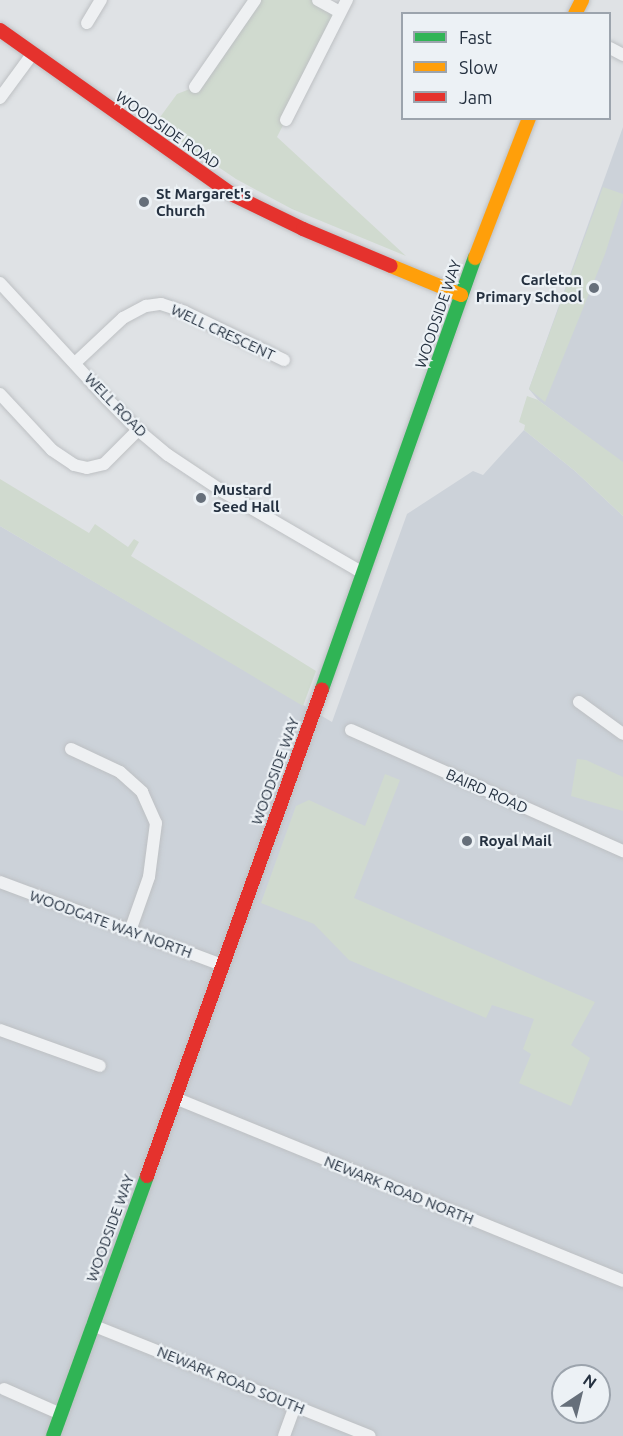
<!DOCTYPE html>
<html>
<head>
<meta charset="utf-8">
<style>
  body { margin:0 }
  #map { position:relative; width:623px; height:1436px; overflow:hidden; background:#dfe2e5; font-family:Ubuntu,sans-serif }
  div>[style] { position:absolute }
  .built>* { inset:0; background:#ccd2d9 }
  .green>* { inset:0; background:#d0dacf }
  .roads { filter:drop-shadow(0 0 2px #bdc0c3) drop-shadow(0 0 2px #bdc0c3) }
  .street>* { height:12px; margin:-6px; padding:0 6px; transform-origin:6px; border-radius:6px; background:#eef0f2 }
  .fast>* { height:14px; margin:-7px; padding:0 7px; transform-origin:7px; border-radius:7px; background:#30b455 }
  .slow>* { height:14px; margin:-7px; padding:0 7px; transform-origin:7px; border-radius:7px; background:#ff9f0a }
  .jam>* { height:14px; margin:-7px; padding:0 7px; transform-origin:7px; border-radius:7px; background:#e5322d }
  .dots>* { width:16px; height:16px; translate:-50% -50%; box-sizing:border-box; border:3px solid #ecf1f5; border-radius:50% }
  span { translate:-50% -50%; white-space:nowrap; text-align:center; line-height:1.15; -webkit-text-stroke:4.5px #ecf1f5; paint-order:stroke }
  .street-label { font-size:15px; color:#253140 }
  .poi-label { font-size:15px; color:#253140; font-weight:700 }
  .left { translate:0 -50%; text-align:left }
  .right { translate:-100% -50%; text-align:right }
  .legend { position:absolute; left:401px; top:12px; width:210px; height:108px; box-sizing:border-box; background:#ecf1f5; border:2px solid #9ca4ad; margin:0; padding:8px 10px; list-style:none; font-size:18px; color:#253140 }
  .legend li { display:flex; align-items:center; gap:12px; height:30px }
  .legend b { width:30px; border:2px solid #9ca4ad }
  .north { position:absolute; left:551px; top:1364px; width:60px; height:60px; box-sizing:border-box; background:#ecf1f5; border:2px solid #9ca4ad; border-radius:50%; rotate:35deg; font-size:16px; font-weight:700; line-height:24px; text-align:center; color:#253140 }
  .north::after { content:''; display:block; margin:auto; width:21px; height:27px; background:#666f7a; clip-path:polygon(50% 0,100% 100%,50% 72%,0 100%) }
</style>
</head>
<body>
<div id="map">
  <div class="built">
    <i style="clip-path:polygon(623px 127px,623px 463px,538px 400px,529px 389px)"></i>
    <i style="clip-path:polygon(evenodd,524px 430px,575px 471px,623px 516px,623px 1436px,0 1436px,0 526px,332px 722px,407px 514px,473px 471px,483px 475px,524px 430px,563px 1376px,599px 1376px,599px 1412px,563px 1412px,563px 1376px)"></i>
  </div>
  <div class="green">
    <i style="clip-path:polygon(255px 0,318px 0,340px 12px,277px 137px,406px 256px,292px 209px,236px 179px,155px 124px,177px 94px,195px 87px)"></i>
    <i style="clip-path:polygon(603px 187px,623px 194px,623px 198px,605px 254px,545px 402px,529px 389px)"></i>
    <i style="clip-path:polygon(527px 396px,538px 400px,623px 462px,623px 516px,575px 471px,524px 430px,525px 425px,519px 422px)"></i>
    <i style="clip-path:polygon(0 479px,89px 533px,95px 524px,128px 547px,134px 539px,139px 542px,131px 556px,316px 671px,303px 706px,0 526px)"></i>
    <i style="clip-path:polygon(577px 759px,586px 760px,623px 777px,623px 811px,571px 796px)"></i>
    <i style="clip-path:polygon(385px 774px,400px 780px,354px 898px,595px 1002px,571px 1045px,590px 1058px,571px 1106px,519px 1083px,531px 1054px,523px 1049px,534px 1019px,492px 1005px,486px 1018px,349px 960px,314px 924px,261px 903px,296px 806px,309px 800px,365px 826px)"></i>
  </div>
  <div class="roads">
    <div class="street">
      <i style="left:318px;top:0;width:25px;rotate:29deg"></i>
      <i style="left:87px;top:23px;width:27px;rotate:-59deg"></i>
      <i style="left:610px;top:48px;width:15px;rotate:28deg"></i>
      <i style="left:195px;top:87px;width:106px;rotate:-55.4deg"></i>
      <i style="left:0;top:98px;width:56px;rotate:-53.7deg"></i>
      <i style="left:286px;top:120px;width:135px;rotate:-63.1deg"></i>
      <i style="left:0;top:283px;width:158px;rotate:47.3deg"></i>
      <i style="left:107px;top:399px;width:44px;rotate:45deg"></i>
      <i style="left:138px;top:430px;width:39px;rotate:40deg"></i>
      <i style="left:168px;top:455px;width:65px;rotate:33.7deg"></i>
      <i style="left:222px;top:491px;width:163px;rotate:30.2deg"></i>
      <i style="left:75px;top:363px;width:66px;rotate:-43.2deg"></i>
      <i style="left:123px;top:318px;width:26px;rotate:-28deg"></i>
      <i style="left:146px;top:306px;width:15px;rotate:-8deg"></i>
      <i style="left:161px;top:304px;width:25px;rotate:18deg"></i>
      <i style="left:185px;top:312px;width:110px;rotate:25.9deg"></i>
      <i style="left:0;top:394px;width:76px;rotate:47.1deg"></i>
      <i style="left:52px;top:450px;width:27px;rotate:34deg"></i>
      <i style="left:74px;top:465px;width:13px;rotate:13deg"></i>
      <i style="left:87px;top:468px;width:17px;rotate:-13deg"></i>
      <i style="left:104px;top:464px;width:48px;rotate:-45deg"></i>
      <i style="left:579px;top:702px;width:54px;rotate:36deg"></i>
      <i style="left:351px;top:730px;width:298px;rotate:24deg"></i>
      <i style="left:71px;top:749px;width:54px;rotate:25.1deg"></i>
      <i style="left:120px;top:772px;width:30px;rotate:42deg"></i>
      <i style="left:142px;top:792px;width:34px;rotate:66deg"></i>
      <i style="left:156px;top:823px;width:54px;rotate:97.4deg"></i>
      <i style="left:149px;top:877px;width:57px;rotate:109.4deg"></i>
      <i style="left:0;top:882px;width:237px;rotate:20.5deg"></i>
      <i style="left:0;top:1030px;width:106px;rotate:19.8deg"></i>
      <i style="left:175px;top:1098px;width:484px;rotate:22.2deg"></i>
      <i style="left:92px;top:1325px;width:299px;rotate:21.8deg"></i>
      <i style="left:4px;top:1389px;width:62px;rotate:23.7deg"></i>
      <i style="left:284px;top:1436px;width:32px;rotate:-70deg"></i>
    </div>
    <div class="fast">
      <i style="left:322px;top:689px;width:457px;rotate:-70.5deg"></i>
      <i style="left:53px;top:1436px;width:276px;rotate:-70.1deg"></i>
    </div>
    <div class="slow">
      <i style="left:575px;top:14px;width:16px;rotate:-63deg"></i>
      <i style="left:475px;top:258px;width:150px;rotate:-68.9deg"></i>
      <i style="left:391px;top:266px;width:76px;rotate:22.5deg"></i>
    </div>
    <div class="jam">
      <i style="left:0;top:30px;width:286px;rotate:35.3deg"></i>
      <i style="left:233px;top:195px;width:78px;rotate:25.9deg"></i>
      <i style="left:303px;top:229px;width:95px;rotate:22.8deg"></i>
      <i style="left:147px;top:1176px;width:517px;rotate:-70.23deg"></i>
    </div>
  </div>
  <div class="dots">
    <i style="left:144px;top:202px;background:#666f7a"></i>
    <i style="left:594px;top:288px;background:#666f7a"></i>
    <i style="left:201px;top:498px;background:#666f7a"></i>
    <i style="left:467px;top:841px;background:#666f7a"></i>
  </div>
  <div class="street-label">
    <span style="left:168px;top:130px;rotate:35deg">WOODSIDE ROAD</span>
    <span style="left:438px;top:314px;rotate:-71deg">WOODSIDE WAY</span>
    <span style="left:223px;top:332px;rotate:25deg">WELL CRESCENT</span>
    <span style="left:116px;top:405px;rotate:46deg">WELL ROAD</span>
    <span style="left:275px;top:771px;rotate:-70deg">WOODSIDE WAY</span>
    <span style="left:487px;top:791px;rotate:24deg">BAIRD ROAD</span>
    <span style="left:111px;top:924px;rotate:20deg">WOODGATE WAY NORTH</span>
    <span style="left:399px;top:1190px;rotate:22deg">NEWARK ROAD NORTH</span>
    <span style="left:110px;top:1228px;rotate:-70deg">WOODSIDE WAY</span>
    <span style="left:231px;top:1380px;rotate:22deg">NEWARK ROAD SOUTH</span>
  </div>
  <div class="poi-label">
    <span class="left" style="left:156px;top:202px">St Margaret's<br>Church</span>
    <span class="right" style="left:582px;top:288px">Carleton<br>Primary School</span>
    <span class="left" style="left:213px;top:498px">Mustard<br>Seed Hall</span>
    <span class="left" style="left:479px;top:841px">Royal Mail</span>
  </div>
  <ul class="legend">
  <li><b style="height:8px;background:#30b455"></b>Fast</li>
  <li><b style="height:8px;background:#ff9f0a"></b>Slow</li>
  <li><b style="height:8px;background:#e5322d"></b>Jam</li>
  </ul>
  <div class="north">N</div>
</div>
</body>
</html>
